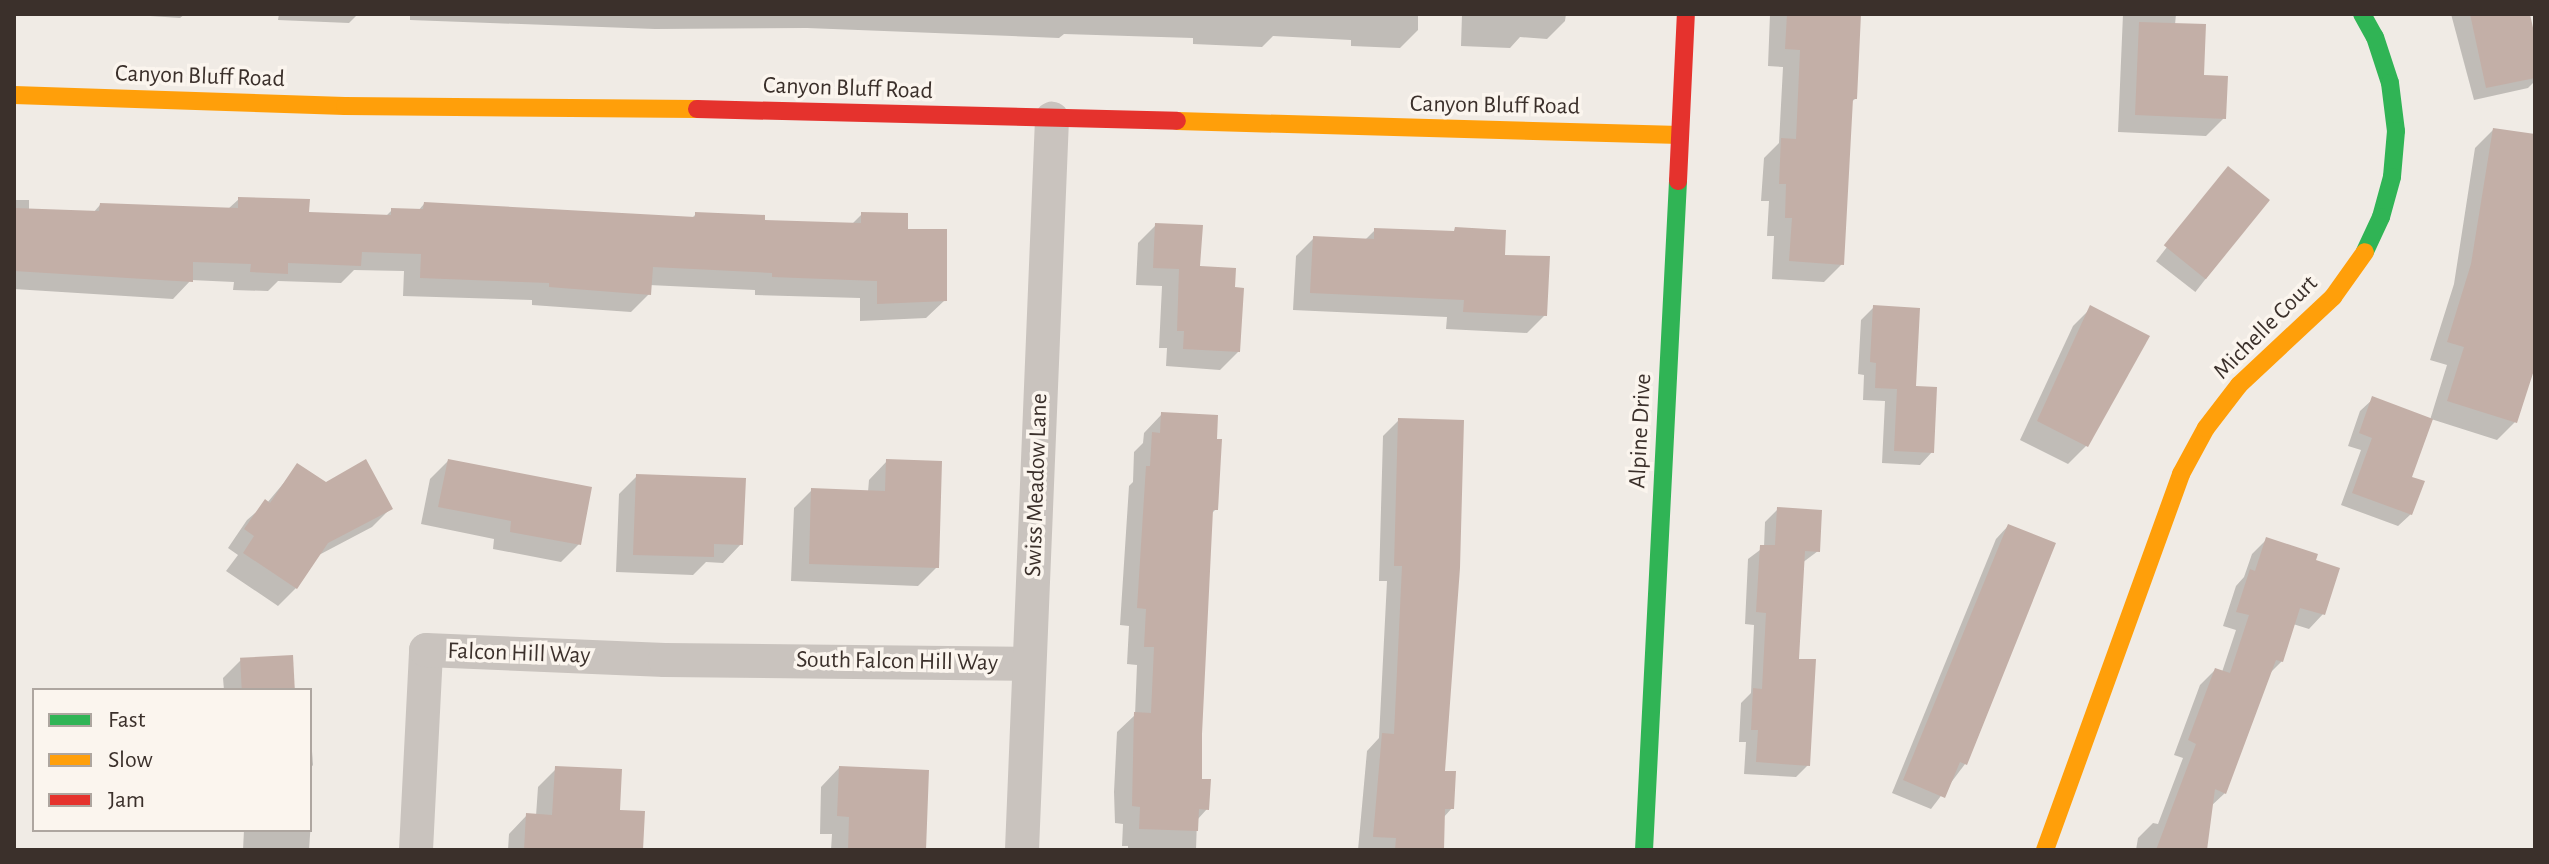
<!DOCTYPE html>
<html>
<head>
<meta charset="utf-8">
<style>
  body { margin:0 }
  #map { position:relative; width:2549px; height:864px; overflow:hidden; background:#f0ebe5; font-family:"Alegreya Sans",sans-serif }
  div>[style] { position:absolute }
  .shadow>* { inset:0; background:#0003; transform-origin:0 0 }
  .building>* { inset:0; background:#c3afa7; transform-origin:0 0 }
  .street>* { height:34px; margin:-17px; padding:0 17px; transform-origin:17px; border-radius:17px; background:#c9c3be }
  .fast>* { height:18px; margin:-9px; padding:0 9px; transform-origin:9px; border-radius:9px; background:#30b455 }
  .slow>* { height:18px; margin:-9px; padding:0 9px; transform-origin:9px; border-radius:9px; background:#ff9f0a }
  .jam>* { height:18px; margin:-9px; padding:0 9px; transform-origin:9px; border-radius:9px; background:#e5322d }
  span { translate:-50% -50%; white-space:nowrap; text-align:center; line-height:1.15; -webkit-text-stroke:7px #fbf5ee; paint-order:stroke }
  .street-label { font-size:24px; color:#3b302b }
  .frame { position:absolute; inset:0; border:16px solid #3b302b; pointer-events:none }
  .legend { position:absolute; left:32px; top:688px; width:280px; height:144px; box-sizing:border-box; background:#fbf5ee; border:2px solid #aea6a0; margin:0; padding:10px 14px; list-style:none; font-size:24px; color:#3b302b }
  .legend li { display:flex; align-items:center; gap:16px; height:40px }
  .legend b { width:40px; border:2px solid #aea6a0 }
</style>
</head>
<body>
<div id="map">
  <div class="shadow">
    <i style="clip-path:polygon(120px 14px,185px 14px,180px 18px)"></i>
    <i style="clip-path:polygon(279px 14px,358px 14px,349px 23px,278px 20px)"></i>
    <i style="clip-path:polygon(394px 14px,1418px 14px,1418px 30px,1400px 48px,1351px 46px,1351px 40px,1273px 36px,1262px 47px,1193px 44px,1193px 38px,1064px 34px,1059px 38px,807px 28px,655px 29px,410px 20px,410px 15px)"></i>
    <i style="clip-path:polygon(1462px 14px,1566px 14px,1565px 21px,1547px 39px,1520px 37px,1510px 48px,1461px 46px)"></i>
    <i style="clip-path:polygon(1770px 14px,1859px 14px,1855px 99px,1850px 103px,1842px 264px,1824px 282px,1772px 279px,1774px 236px,1767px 236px,1769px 201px,1761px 201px,1764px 158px,1779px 143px,1783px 67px,1768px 66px)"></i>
    <i style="clip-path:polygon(2123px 14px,2176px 14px,2175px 25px,2224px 118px,2206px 136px,2118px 132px)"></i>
    <i style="clip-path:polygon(2451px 14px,2513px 14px,2535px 47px,2535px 81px,2528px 88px,2474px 100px)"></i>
    <i style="clip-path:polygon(2493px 130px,2535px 137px,2535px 361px,2515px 422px,2497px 440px,2431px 419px,2410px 478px,2411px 514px,2398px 526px,2341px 505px,2361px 450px,2348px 446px,2360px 411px,2373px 399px,2430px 420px,2447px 365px,2430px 360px,2454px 284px,2475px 148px)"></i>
    <i style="left:2228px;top:169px;width:50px;height:117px;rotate:38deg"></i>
    <i style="clip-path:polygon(239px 199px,307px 214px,385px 217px,392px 210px,418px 211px,424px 204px,691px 219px,696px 214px,763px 222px,851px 225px,862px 214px,906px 231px,945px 300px,926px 318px,860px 321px,860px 298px,755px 295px,755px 290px,649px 285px,649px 294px,631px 312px,532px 305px,532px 300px,403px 296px,404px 271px,354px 270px,341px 283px,278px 281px,268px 291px,233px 290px,234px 282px,191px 280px,173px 299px,14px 289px,14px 200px,29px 200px,29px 211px,93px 213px,100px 205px,228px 209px)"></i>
    <i style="clip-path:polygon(1156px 225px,1198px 268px,1239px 351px,1220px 370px,1166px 366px,1167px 348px,1159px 348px,1162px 286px,1136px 285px,1138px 243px)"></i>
    <i style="clip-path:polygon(1375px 230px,1504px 232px,1503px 256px,1545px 315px,1527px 333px,1446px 329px,1447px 317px,1293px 310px,1296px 256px,1314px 238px,1364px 241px)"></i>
    <i style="clip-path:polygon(1874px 307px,1914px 388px,1932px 452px,1920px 465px,1882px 463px,1885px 401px,1863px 400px,1864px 375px,1858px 374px,1861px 320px)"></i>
    <i style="clip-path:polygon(2091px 308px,2147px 336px,2086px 446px,2068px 464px,2020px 440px,2073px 326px)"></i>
    <i style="clip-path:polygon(1162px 414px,1216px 509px,1211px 514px,1200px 734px,1200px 780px,1207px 809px,1197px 820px,1196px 850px,1128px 850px,1128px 846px,1122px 846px,1123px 824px,1115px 823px,1114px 792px,1117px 732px,1135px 715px,1137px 665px,1127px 664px,1129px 626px,1120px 625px,1129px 486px,1133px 482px,1134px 452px,1143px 443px,1144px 433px)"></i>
    <i style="clip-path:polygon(1399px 420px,1443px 773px,1452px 808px,1443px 818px,1442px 850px,1358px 850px,1367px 751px,1379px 738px,1387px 581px,1379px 581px,1383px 436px)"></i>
    <i style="clip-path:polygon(448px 461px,579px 544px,561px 562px,493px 549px,494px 539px,421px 524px,430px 479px)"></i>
    <i style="clip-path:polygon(887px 461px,937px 567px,918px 586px,791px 581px,794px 508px,812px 490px,868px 492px,869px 480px)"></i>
    <i style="clip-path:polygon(298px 466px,325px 485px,390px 509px,372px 527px,317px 556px,296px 588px,278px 606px,226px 571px,238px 555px,228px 548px,247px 520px,267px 503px)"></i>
    <i style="clip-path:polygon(637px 476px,741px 544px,723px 563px,706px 562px,693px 575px,616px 572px,619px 494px)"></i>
    <i style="clip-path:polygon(1778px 509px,1818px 551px,1802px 563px,1797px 660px,1808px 765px,1796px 777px,1744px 774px,1746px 742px,1739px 742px,1741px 703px,1751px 693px,1754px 625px,1745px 624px,1748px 559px,1764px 547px,1765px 522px)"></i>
    <i style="clip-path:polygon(2008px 526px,2053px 544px,1965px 764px,1931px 809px,1892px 793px,1996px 539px)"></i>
    <i style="clip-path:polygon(2267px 539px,2323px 614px,2309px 629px,2293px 624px,2282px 661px,2269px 674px,2225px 793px,2210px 807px,2205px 850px,2136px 850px,2138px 838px,2153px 823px,2158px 824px,2183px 758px,2174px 755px,2200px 685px,2215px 670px,2222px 672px,2236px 630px,2223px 626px,2236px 586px,2244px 577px,2252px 554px)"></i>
    <i style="clip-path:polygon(241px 660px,293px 690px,224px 690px,223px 678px)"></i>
    <i style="clip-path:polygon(310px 723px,313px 765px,310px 769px)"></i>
    <i style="clip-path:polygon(839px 768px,924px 850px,831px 850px,832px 834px,820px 834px,821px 787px)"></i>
    <i style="clip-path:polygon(556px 769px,618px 812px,641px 850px,508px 850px,509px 834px,527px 815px,536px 816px,538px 787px)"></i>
    <i style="clip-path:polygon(310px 785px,312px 807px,309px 850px,243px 850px,244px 830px,310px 830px)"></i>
  </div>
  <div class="building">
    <i style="clip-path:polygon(1787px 14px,1861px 14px,1857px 99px,1853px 99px,1844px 265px,1789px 261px,1792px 218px,1785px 218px,1786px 184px,1779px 184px,1781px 138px,1796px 139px,1800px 50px,1785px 49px)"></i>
    <i style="clip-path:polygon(2470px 14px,2530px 14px,2535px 37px,2535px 78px,2486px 88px)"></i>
    <i style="clip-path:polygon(2139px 22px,2206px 24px,2204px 75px,2228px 76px,2226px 119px,2135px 115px)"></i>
    <i style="clip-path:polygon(2493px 128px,2535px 134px,2535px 367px,2517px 423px,2447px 401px,2464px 347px,2447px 342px,2471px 264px)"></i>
    <i style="left:2228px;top:166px;width:54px;height:102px;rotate:39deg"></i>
    <i style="clip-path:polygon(238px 197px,310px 199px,309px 212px,391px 215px,391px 208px,423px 209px,424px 202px,695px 217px,695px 212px,765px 215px,765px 220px,861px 223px,861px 212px,908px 213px,908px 229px,947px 229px,947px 301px,877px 304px,877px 281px,772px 277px,772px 273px,653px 267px,651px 295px,549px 287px,549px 283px,420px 278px,421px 254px,362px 252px,361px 266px,288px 263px,288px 274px,250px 272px,251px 264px,193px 262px,193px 282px,14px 271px,14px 208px,99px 211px,100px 203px,238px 208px)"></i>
    <i style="clip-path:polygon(1155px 223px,1203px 225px,1200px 266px,1236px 268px,1235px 287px,1244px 288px,1240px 352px,1183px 349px,1184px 331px,1177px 331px,1179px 269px,1153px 268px)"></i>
    <i style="clip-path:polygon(1455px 227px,1506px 230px,1505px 255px,1550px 256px,1547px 316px,1463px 312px,1464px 300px,1310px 293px,1313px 236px,1374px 239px,1374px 228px,1454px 231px)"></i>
    <i style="clip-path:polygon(1873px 305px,1920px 308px,1916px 386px,1937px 387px,1934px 453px,1894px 451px,1897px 389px,1875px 388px,1876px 363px,1870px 362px)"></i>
    <i style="clip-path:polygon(2090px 305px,2150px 336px,2088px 447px,2037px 421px)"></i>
    <i style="clip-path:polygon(2372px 396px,2433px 419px,2412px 477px,2425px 481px,2412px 515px,2352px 493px,2372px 438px,2359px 433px)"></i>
    <i style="clip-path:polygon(1161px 412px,1218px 415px,1217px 439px,1222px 439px,1218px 510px,1213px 510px,1202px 734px,1202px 779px,1211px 779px,1209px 810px,1199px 809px,1198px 831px,1139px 829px,1140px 807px,1132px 806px,1134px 712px,1151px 713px,1154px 647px,1144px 647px,1146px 609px,1137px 608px,1146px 466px,1150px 466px,1152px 432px,1160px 433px)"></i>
    <i style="clip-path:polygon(1398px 418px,1464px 420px,1460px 568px,1445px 771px,1456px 771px,1454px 809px,1445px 809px,1444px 850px,1395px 850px,1396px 838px,1373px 837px,1382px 733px,1394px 734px,1402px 566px,1394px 566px)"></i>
    <i style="clip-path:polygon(366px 459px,393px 509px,328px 543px,297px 589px,243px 553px,254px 536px,244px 529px,265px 499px,270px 503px,297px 463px,326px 482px)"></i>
    <i style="clip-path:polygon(448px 459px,592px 487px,581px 545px,510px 532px,511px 521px,438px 507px)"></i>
    <i style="clip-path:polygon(886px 459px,942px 461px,939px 568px,809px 564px,811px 488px,885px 491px)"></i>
    <i style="clip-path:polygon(636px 474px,746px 478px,743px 545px,714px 544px,714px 557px,633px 555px)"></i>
    <i style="clip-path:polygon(1777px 507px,1822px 510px,1820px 552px,1805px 551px,1799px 659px,1816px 659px,1810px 766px,1756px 762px,1758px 730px,1751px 730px,1753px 688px,1762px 689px,1766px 613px,1756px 612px,1760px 545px,1775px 545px)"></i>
    <i style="clip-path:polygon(2008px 524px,2056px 543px,1967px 765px,1960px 762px,1945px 798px,1903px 780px)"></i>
    <i style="clip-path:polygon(2266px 537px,2318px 554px,2316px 560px,2340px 568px,2325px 615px,2300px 608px,2283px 662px,2276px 660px,2226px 794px,2215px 789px,2207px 850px,2156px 850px,2196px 744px,2188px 740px,2215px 668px,2230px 673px,2249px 615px,2236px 612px,2250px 569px,2255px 571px)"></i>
    <i style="left:293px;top:655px;width:35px;height:53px;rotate:87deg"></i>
    <i style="clip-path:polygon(555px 766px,622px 769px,620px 810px,645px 811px,643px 850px,524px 850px,526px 813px,552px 815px)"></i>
    <i style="clip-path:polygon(839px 766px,929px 770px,926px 850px,848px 850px,849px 817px,837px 816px)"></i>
  </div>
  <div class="street">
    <i style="left:416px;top:850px;width:200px;rotate:-87.1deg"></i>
    <i style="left:426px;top:650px;width:239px;rotate:2.4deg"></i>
    <i style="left:665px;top:660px;width:364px;rotate:0.6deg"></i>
    <i style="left:1022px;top:850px;width:732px;rotate:-87.65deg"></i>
  </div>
  <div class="fast">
    <i style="left:2362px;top:14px;width:26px;rotate:61deg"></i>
    <i style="left:2375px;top:37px;width:48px;rotate:71.9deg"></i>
    <i style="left:2390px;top:83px;width:48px;rotate:82.9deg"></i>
    <i style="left:2396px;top:131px;width:46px;rotate:95deg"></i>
    <i style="left:2392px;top:177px;width:41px;rotate:105.4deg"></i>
    <i style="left:2381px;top:217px;width:38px;rotate:115deg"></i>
    <i style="left:1644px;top:850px;width:670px;rotate:-87.09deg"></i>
  </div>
  <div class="slow">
    <i style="left:14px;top:95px;width:331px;rotate:1.9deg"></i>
    <i style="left:345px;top:106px;width:352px;rotate:0.5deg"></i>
    <i style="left:1177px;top:121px;width:503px;rotate:1.59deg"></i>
    <i style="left:2045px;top:850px;width:400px;rotate:-70.1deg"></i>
    <i style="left:2181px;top:474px;width:52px;rotate:-61.5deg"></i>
    <i style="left:2206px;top:428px;width:54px;rotate:-52.5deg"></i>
    <i style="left:2239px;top:385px;width:129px;rotate:-43.1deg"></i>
    <i style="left:2333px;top:297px;width:55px;rotate:-54.6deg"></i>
  </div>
  <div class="jam">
    <i style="left:697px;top:109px;width:480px;rotate:1.4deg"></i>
    <i style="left:1678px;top:181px;width:167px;rotate:-87.3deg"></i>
  </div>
  <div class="street-label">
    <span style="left:200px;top:77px;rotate:2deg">Canyon Bluff Road</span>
    <span style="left:848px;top:89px;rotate:2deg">Canyon Bluff Road</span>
    <span style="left:1495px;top:106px;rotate:1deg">Canyon Bluff Road</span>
    <span style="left:2266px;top:328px;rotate:-45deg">Michelle Court</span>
    <span style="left:1641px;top:431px;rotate:-87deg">Alpine Drive</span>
    <span style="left:1037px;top:485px;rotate:-88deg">Swiss Meadow Lane</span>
    <span style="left:519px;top:654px;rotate:2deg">Falcon Hill Way</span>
    <span style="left:897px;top:662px;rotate:1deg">South Falcon Hill Way</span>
  </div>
  <div class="frame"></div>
  <ul class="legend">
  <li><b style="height:10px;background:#30b455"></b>Fast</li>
  <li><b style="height:10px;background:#ff9f0a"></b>Slow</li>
  <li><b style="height:10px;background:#e5322d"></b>Jam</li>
  </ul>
</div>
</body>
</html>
